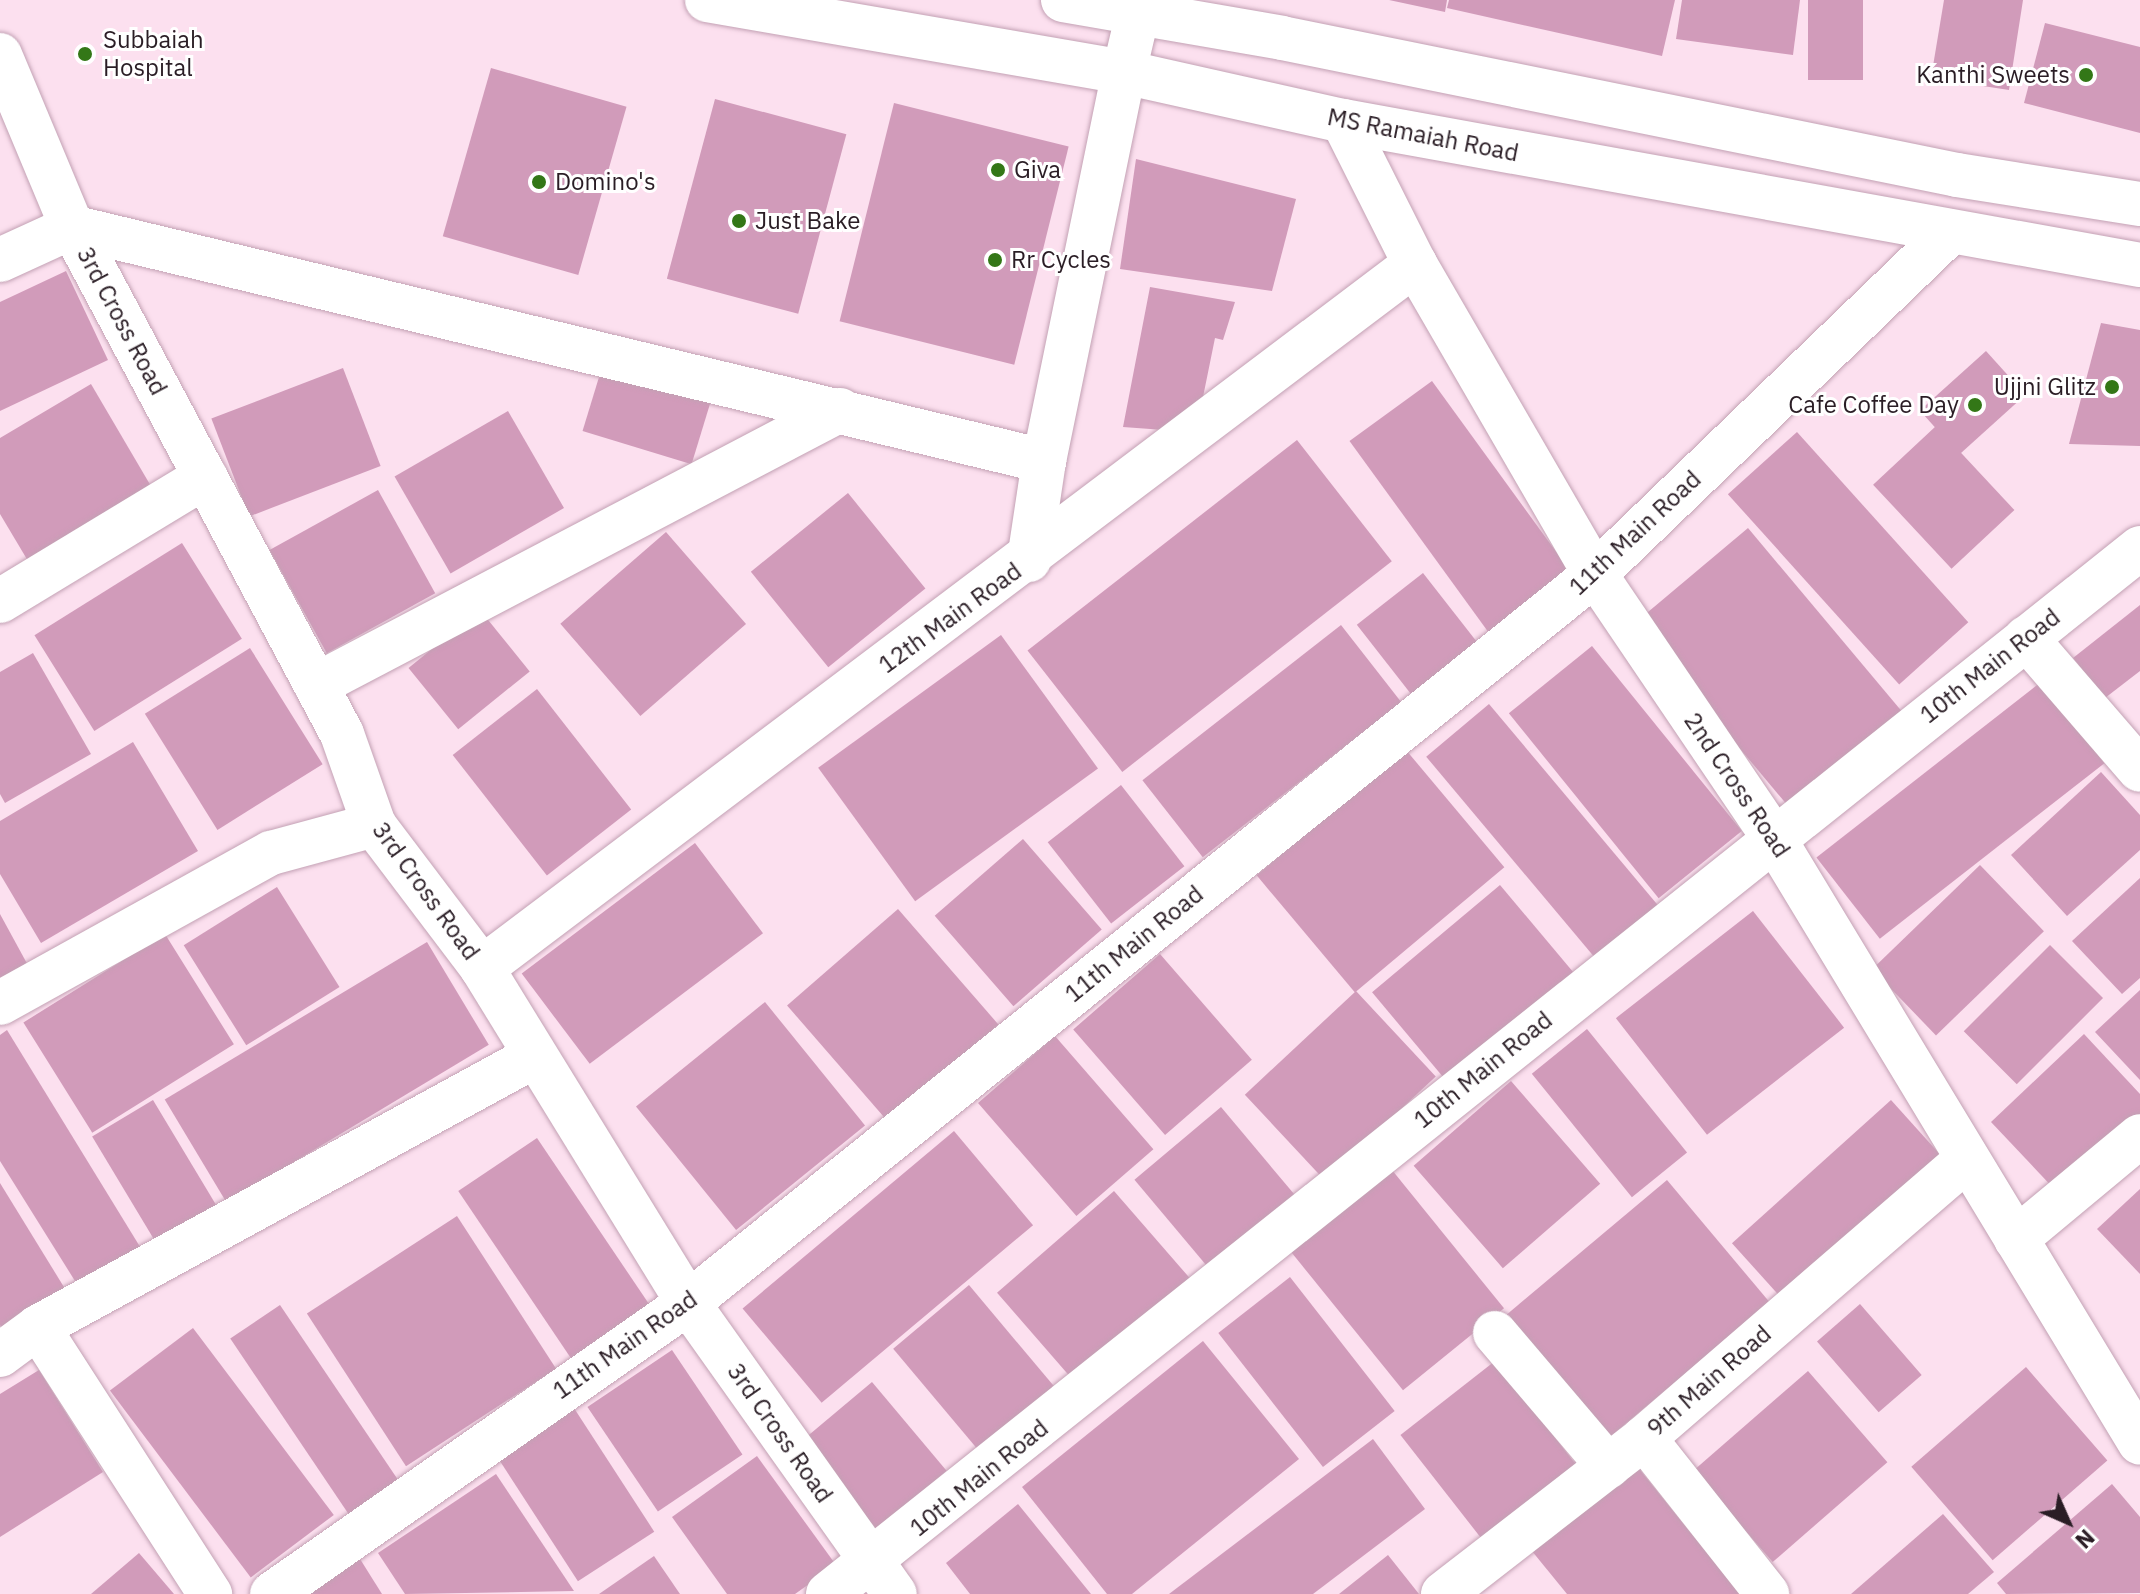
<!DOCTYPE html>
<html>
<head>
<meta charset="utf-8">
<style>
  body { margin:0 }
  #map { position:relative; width:2140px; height:1594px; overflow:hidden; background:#fce0ef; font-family:"IBM Plex Sans",sans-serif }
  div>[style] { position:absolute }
  .building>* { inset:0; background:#d19bba; transform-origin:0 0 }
  .roads { filter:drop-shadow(0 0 2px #c3a1b4) drop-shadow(0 0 2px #c3a1b4) }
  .minor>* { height:44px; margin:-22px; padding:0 22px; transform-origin:22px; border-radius:22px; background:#fff }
  .tertiary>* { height:44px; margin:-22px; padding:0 22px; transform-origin:22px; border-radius:22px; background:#fff }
  .secondary>* { height:44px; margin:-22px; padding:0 22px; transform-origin:22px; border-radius:22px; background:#fff }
  .dots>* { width:22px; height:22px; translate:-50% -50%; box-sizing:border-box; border:4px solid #fff; border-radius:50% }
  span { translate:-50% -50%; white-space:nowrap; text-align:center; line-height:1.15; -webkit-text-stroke:6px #fff; paint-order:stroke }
  .poi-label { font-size:24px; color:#2a1d25 }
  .left { translate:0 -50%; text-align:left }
  .right { translate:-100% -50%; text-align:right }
  .street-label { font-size:24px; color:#2a1d25 }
  .north { position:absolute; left:2028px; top:1482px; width:80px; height:80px; -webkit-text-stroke:6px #fff; paint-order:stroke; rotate:135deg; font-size:22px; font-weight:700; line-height:32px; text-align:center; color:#2a1d25 }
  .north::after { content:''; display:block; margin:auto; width:28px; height:36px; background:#2a1d25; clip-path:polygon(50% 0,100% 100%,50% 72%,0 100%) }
</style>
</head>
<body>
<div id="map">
  <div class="building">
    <i style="clip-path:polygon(1389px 0,1447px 0,1445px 12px)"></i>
    <i style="clip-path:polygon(1449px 0,1675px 0,1662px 56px,1447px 8px)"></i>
    <i style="clip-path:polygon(1682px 0,1800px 0,1793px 55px,1676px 39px)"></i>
    <i style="left:1808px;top:0;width:55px;height:80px"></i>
    <i style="clip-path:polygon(1944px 0,2023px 0,2009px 90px,1931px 78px)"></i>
    <i style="clip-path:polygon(2045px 23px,2140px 47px,2140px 133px,2024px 103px)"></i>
    <i style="left:491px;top:68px;width:141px;height:175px;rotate:16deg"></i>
    <i style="left:715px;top:99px;width:136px;height:186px;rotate:15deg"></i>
    <i style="left:894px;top:103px;width:180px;height:225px;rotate:14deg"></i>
    <i style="clip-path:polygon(1136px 159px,1296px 199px,1272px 291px,1120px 269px)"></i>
    <i style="clip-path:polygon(66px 271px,108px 360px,0 411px,0 302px)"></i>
    <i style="clip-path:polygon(1150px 287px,1235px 302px,1223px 340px,1215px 338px,1202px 402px,1164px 430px,1123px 427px)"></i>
    <i style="clip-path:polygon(2101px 323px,2140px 330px,2140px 446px,2069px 444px)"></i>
    <i style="left:1986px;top:351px;width:59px;height:89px;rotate:48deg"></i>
    <i style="left:603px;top:364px;width:114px;height:70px;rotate:17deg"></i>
    <i style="left:343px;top:368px;width:105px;height:141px;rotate:69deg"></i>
    <i style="left:1432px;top:381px;width:246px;height:102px;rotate:54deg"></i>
    <i style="clip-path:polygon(91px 384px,155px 493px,31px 566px,0 514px,0 438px)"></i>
    <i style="left:508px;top:411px;width:112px;height:131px;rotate:60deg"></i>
    <i style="left:1936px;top:426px;width:115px;height:86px;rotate:47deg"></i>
    <i style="left:1797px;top:432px;width:256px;height:93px;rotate:48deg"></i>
    <i style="left:1297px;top:440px;width:154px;height:342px;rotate:52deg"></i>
    <i style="left:378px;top:490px;width:118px;height:124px;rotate:61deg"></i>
    <i style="left:848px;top:493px;width:123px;height:125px;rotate:51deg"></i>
    <i style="left:1748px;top:528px;width:246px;height:148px;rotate:50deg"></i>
    <i style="left:666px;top:532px;width:122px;height:140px;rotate:49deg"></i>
    <i style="left:182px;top:543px;width:113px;height:174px;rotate:58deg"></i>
    <i style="left:1423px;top:573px;width:101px;height:84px;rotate:52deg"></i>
    <i style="clip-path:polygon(2140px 605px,2140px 671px,2105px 698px,2073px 658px)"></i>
    <i style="left:480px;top:610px;width:79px;height:92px;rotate:51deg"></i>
    <i style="left:1341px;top:625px;width:98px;height:252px;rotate:52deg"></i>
    <i style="left:1001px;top:635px;width:165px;height:226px;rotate:54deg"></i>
    <i style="left:1592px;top:646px;width:238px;height:107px;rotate:51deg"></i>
    <i style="left:250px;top:648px;width:137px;height:124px;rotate:58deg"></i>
    <i style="clip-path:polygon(33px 653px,91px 754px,5px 803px,0 794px,0 672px)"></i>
    <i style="left:2041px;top:682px;width:103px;height:285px;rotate:52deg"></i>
    <i style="left:537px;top:689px;width:153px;height:107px;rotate:52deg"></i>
    <i style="left:1489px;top:704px;width:270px;height:82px;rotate:50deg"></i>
    <i style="clip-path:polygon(133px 742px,198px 851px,41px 943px,0 874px,0 821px)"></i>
    <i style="left:1406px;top:750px;width:153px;height:195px;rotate:50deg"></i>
    <i style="clip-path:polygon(2101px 772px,2140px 815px,2140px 850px,2067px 916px,2011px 855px)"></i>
    <i style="left:1121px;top:785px;width:103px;height:93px;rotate:52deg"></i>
    <i style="left:1023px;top:839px;width:120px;height:117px;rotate:49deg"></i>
    <i style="left:695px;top:843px;width:113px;height:217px;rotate:53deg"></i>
    <i style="left:1980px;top:865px;width:92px;height:150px;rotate:46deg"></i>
    <i style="clip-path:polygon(2140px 878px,2140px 978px,2122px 994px,2072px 941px)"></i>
    <i style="left:1500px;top:885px;width:116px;height:167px;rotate:50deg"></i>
    <i style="left:277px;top:887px;width:118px;height:110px;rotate:58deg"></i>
    <i style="left:898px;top:909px;width:153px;height:147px;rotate:49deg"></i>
    <i style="left:1753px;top:911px;width:148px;height:174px;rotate:52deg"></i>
    <i style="clip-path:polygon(0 914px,30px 969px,0 986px)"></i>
    <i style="left:165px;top:934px;width:130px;height:167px;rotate:58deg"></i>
    <i style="left:427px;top:942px;width:120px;height:306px;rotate:59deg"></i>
    <i style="left:2050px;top:945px;width:75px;height:122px;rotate:45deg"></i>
    <i style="left:1160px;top:954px;width:140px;height:115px;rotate:49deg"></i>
    <i style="clip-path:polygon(2140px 990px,2140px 1080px,2095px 1032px)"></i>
    <i style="left:1356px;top:991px;width:117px;height:152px;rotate:47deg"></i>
    <i style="left:765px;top:1002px;width:159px;height:166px;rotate:51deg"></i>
    <i style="left:1587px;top:1029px;width:159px;height:71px;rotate:51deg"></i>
    <i style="clip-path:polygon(7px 1030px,142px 1250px,80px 1289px,0 1161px,0 1035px)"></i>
    <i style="clip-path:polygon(2084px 1034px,2140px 1094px,2140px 1114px,2058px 1193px,1991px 1122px)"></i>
    <i style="left:1055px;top:1036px;width:150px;height:102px;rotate:49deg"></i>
    <i style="left:1511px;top:1081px;width:136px;height:129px;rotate:49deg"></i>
    <i style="left:153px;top:1100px;width:131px;height:71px;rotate:59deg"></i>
    <i style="left:1891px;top:1100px;width:76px;height:214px;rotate:48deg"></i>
    <i style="left:1221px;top:1107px;width:115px;height:113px;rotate:50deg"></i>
    <i style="left:954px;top:1131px;width:123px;height:276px;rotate:50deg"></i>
    <i style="left:537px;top:1138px;width:213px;height:95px;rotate:56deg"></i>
    <i style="left:1392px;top:1170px;width:178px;height:130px;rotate:51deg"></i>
    <i style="left:1667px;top:1180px;width:160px;height:211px;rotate:50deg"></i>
    <i style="clip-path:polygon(0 1183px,67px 1292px,4px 1332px,0 1325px)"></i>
    <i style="clip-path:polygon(2140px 1189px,2140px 1274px,2097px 1229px)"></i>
    <i style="left:1114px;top:1191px;width:128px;height:155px;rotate:49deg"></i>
    <i style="left:457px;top:1216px;width:182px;height:179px;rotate:57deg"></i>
    <i style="left:1290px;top:1277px;width:170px;height:91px;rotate:52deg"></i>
    <i style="left:969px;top:1285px;width:148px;height:99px;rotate:50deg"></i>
    <i style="left:1860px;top:1304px;width:94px;height:57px;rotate:49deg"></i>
    <i style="left:280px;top:1305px;width:226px;height:60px;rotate:56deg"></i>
    <i style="left:193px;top:1328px;width:234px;height:104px;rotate:53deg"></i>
    <i style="clip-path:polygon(1203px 1341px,1299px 1459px,1132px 1594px,1107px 1594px,1022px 1487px)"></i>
    <i style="left:672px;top:1350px;width:126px;height:102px;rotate:56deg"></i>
    <i style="left:1495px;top:1361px;width:134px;height:120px;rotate:52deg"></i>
    <i style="left:2026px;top:1367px;width:124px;height:152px;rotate:49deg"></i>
    <i style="clip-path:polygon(39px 1370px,103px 1472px,0 1537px,0 1394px)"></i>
    <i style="left:1808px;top:1371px;width:121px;height:152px;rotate:49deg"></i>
    <i style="left:872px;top:1382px;width:116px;height:91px;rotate:50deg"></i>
    <i style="left:572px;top:1405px;width:151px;height:91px;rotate:57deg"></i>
    <i style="clip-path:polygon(1373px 1439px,1425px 1509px,1313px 1594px,1169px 1594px)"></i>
    <i style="clip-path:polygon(757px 1456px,836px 1565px,795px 1594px,727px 1594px,672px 1517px)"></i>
    <i style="clip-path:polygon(1632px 1460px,1740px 1594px,1567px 1594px,1527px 1545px)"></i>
    <i style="clip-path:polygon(496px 1474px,574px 1591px,405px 1594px,378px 1553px)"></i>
    <i style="clip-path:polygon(2112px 1484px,2140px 1517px,2140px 1593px,2006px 1594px,1997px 1583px)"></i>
    <i style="clip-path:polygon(1018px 1504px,1091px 1594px,970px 1594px,946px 1563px)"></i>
    <i style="clip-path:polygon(1943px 1514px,1994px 1572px,1968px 1594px,1851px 1594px)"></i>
    <i style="clip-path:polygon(355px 1551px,382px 1594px,288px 1594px)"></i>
    <i style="clip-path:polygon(139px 1553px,174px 1594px,91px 1594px)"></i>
    <i style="clip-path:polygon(1388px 1555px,1419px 1594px,1339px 1594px)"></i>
    <i style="clip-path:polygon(654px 1556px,680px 1594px,599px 1594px)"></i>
  </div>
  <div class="roads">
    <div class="minor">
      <i style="left:0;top:55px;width:186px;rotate:67.3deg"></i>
      <i style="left:72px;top:227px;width:574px;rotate:61.96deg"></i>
      <i style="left:342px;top:734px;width:96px;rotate:70.6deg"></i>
      <i style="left:374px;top:825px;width:179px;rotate:52.9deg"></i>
      <i style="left:482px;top:968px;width:393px;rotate:58.4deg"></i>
      <i style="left:688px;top:1303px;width:357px;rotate:54.6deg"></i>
      <i style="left:1343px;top:121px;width:160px;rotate:63.3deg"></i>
      <i style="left:1415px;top:264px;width:358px;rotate:59.9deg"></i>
      <i style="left:1595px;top:574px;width:318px;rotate:55.9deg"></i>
      <i style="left:1773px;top:837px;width:708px;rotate:58.8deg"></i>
      <i style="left:72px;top:227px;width:1000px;rotate:13.54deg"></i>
      <i style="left:0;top:260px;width:79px;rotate:-24.6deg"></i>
      <i style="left:1029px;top:560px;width:100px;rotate:-81.4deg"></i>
      <i style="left:1044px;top:461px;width:397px;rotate:-78.4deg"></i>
      <i style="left:0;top:601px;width:240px;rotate:-31.2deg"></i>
      <i style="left:2026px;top:638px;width:174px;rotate:49.2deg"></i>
      <i style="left:316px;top:685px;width:592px;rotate:-27.69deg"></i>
      <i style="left:482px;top:968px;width:1169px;rotate:-37.04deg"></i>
      <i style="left:0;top:1003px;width:310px;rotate:-29deg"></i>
      <i style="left:271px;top:853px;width:107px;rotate:-15.2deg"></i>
      <i style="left:2016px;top:1239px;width:161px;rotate:-39.7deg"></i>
      <i style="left:38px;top:1327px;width:318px;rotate:57.2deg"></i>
      <i style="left:1495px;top:1333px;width:175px;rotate:49.6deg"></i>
      <i style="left:0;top:1355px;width:47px;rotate:-36.4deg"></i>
      <i style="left:38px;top:1327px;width:564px;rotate:-28.61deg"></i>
      <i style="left:1644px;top:1438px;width:199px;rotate:51.7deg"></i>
      <i style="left:272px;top:1594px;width:508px;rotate:-34.97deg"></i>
      <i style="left:688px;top:1303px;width:1164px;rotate:-38.79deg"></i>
      <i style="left:1595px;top:574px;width:489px;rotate:-43.9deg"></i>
      <i style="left:828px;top:1594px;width:1678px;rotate:-38.56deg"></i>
      <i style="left:1443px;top:1594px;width:254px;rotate:-37.8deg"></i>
      <i style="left:1644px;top:1438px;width:427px;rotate:-40.8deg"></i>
    </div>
    <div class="tertiary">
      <i style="left:1124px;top:72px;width:74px;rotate:-76.7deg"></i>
    </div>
    <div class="secondary">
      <i style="left:707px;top:0;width:423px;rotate:9.8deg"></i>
      <i style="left:1124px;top:72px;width:224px;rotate:12.6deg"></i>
      <i style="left:1343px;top:121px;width:810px;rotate:10.24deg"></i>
      <i style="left:1063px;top:0;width:222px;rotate:9.8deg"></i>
      <i style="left:1282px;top:38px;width:689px;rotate:11.47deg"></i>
      <i style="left:1957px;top:175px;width:185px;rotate:9deg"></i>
    </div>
  </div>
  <div class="dots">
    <i style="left:85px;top:54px;background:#337717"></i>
    <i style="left:2086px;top:75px;background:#337717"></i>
    <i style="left:998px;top:170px;background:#337717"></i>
    <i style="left:539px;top:182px;background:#337717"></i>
    <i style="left:739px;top:221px;background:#337717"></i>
    <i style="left:995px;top:260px;background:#337717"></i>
    <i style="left:2112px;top:387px;background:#337717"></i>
    <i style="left:1975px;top:405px;background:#337717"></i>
  </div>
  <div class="poi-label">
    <span class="left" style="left:103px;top:54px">Subbaiah<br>Hospital</span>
    <span class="right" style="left:2070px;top:75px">Kanthi Sweets</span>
    <span class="left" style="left:1014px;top:170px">Giva</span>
    <span class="left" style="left:555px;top:182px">Domino's</span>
    <span class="left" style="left:755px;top:221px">Just Bake</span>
    <span class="left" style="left:1011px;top:260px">Rr Cycles</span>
    <span class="right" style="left:2096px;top:387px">Ujjni Glitz</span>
    <span class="right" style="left:1959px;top:405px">Cafe Coffee Day</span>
  </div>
  <div class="street-label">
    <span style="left:1423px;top:135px;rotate:11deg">MS Ramaiah Road</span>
    <span style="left:122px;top:321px;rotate:62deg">3rd Cross Road</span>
    <span style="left:1635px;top:533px;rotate:-43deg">11th Main Road</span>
    <span style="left:950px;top:618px;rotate:-36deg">12th Main Road</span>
    <span style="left:1990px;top:666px;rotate:-38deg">10th Main Road</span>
    <span style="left:1737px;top:785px;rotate:56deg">2nd Cross Road</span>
    <span style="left:426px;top:891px;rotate:54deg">3rd Cross Road</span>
    <span style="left:1134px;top:944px;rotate:-39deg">11th Main Road</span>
    <span style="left:1483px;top:1070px;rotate:-39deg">10th Main Road</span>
    <span style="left:625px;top:1345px;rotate:-35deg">11th Main Road</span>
    <span style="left:1709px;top:1381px;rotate:-41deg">9th Main Road</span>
    <span style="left:780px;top:1433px;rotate:55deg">3rd Cross Road</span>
    <span style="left:979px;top:1478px;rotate:-39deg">10th Main Road</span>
  </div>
  <div class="north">N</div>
</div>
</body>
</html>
